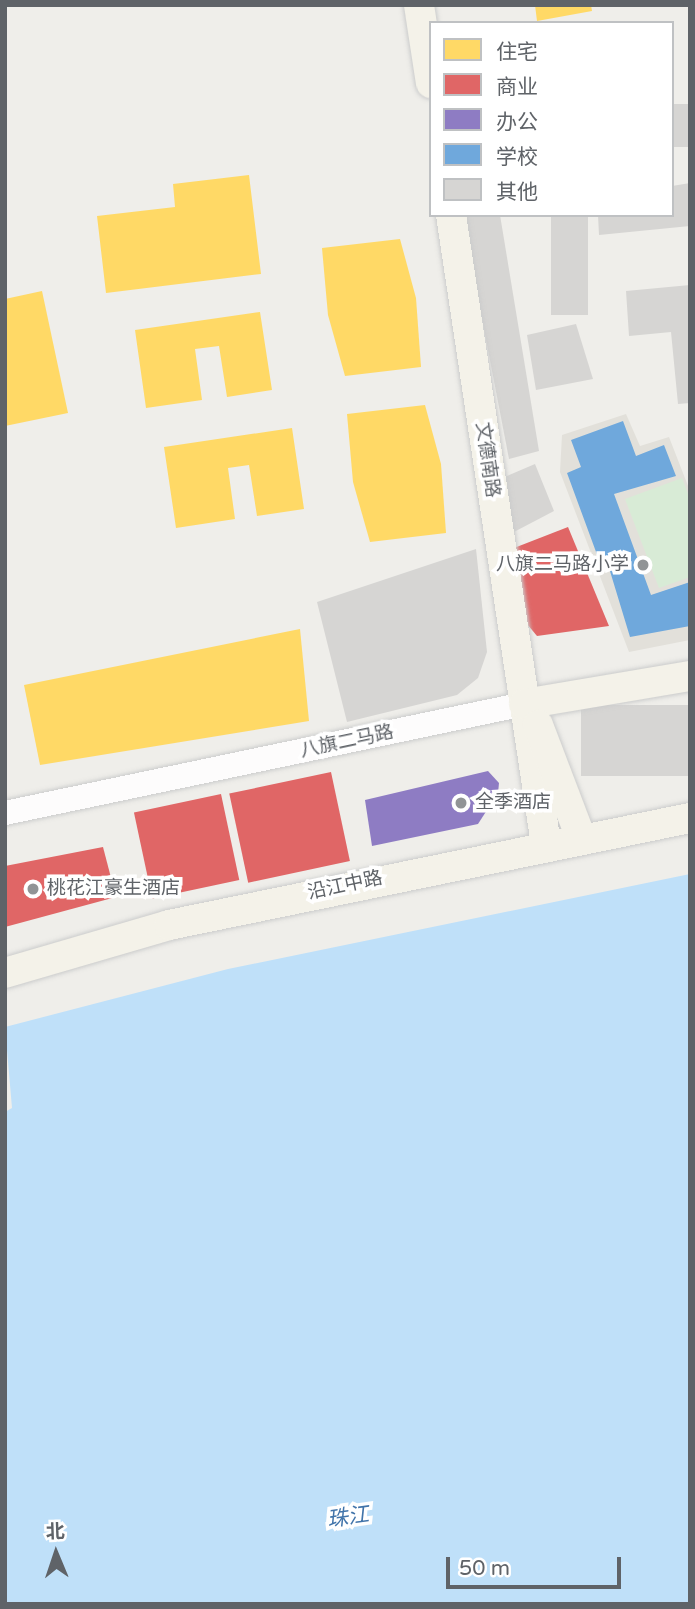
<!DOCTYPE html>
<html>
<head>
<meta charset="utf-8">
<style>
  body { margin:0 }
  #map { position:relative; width:695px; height:1609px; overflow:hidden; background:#efeeea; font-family:"Varela Round","Noto Sans SC",sans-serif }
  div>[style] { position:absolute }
  .education>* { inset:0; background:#e2e0da }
  .green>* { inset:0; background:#d8ebd6 }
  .water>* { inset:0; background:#bfe0f9 }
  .homes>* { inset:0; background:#ffd966; transform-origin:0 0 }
  .shops>* { inset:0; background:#e06666; transform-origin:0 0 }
  .offices>* { inset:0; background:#8e7cc3 }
  .schools>* { inset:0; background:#6fa8dc }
  .building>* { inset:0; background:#d6d5d3; transform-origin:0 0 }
  .roads { filter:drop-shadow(0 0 2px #cbcccc) drop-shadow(0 0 2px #cbcccc) }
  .minor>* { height:24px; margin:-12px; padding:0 12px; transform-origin:12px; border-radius:12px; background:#fdfcfc }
  .major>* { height:30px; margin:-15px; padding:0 15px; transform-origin:15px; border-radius:15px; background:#f4f2e9 }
  .dots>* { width:19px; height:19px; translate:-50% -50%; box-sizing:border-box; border:4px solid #fff; border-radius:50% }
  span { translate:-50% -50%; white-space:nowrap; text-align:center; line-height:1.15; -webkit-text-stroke:7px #fff; paint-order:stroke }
  .street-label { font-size:19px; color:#5f6368 }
  .poi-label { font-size:19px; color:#5f6368 }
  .right { translate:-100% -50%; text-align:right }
  .left { translate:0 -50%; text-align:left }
  .water-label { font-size:21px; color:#4174aa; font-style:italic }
  .frame { position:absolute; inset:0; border:7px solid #5f6368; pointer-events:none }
  .legend { position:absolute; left:429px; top:21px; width:245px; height:196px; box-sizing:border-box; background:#fff; border:2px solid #bfc1c3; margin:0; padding:9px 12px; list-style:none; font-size:21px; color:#5f6368 }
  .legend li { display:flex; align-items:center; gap:14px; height:35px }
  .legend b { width:35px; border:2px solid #bfc1c3 }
  .north { position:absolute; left:21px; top:1518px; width:70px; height:70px; -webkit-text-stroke:5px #fff; paint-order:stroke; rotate:358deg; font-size:19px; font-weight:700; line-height:28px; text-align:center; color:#5f6368 }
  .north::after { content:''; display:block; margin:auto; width:24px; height:32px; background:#5f6368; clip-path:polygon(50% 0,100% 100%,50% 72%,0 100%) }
  .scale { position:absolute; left:446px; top:1557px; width:175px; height:32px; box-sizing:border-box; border:4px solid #5f6368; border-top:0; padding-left:9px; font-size:21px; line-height:24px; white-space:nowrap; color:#5f6368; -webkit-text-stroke:5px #fff; paint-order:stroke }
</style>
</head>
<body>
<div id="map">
  <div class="education">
    <i style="clip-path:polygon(626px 414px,640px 446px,669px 437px,690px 491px,690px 640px,629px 652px,560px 472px,562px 435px)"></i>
  </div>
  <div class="green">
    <i style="clip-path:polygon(682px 478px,690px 499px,690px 577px,659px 588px,625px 499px)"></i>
  </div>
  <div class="water">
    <i style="clip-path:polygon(690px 874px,690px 1604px,5px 1604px,5px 1112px,12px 1108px,5px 1027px,228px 969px)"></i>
  </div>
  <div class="homes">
    <i style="clip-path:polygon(535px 5px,591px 5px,592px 11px,537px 21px)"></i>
    <i style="clip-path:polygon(249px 175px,261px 274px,106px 293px,97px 216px,175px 207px,173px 184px)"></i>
    <i style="clip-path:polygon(400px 239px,416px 298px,421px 367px,345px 376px,328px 315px,322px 248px)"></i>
    <i style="clip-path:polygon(42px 291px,68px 413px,5px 426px,5px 299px)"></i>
    <i style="clip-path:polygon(260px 312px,272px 390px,227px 397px,219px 346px,195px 349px,202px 400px,146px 408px,135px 330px)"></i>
    <i style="clip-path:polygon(425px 405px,441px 464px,446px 533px,370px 542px,353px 482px,347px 414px)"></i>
    <i style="clip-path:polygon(292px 428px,304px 509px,257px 516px,249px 465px,228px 468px,235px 519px,176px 528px,164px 447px)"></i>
    <i style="left:473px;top:572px;width:46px;height:84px;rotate:79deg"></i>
    <i style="clip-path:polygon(300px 629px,309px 721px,40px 765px,24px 685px)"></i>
  </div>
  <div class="shops">
    <i style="clip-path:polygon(568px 527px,609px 626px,537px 636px,522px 618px,514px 548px)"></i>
    <i style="left:331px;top:772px;width:91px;height:104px;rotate:78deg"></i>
    <i style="left:221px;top:794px;width:88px;height:89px;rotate:78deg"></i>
    <i style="clip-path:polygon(103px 847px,116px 897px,5px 927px,5px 866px)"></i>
  </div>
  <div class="offices">
    <i style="clip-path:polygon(488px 771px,499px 783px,498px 793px,478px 824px,372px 846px,365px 800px)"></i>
  </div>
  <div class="schools">
    <i style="clip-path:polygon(623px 421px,636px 456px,664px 445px,676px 476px,614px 494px,651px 595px,690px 582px,690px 626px,630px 637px,606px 558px,599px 560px,567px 473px,581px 467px,571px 440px)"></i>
  </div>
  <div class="building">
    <i style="left:690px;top:104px;width:43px;height:18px;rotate:90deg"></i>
    <i style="clip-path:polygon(690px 183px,690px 226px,599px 235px,598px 215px,672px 215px,672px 186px)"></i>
    <i style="clip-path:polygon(462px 215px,500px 215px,539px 451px,509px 459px)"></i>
    <i style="left:551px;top:215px;width:37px;height:100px"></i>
    <i style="clip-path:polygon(690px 285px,690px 403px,678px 404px,671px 332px,629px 336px,626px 291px)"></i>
    <i style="clip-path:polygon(576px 324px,593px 379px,536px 390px,527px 335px)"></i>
    <i style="clip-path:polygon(535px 464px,554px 511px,512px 533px,500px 479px)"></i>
    <i style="clip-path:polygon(476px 549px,487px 652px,478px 678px,457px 695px,347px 722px,317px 602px)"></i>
    <i style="left:690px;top:705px;width:71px;height:109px;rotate:90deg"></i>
  </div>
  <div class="roads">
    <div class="minor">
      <i style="left:5px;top:813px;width:530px;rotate:-11.86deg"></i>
    </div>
    <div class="major">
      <i style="left:419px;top:5px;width:79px;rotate:81.3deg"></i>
      <i style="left:451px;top:215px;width:637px;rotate:81.42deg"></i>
      <i style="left:524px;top:704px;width:168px;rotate:-9.6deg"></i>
      <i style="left:538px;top:725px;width:121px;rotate:69.2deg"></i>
      <i style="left:5px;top:973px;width:171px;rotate:-16.3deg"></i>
      <i style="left:169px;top:925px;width:532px;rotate:-11.61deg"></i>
    </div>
  </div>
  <div class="dots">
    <i style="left:643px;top:565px;background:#919496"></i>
    <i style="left:461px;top:803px;background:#919496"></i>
    <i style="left:33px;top:889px;background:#919496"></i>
  </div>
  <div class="street-label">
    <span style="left:487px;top:460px;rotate:82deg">文德南路</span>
    <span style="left:347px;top:742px;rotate:-12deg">八旗二马路</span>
    <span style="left:345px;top:886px;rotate:-12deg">沿江中路</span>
  </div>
  <div class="poi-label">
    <span class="right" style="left:629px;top:565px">八旗二马路小学</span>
    <span class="left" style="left:475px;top:803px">全季酒店</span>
    <span class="left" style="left:47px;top:889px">桃花江豪生酒店</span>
  </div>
  <div class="water-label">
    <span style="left:348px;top:1518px;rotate:-8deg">珠江</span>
  </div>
  <div class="frame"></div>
  <ul class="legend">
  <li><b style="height:19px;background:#ffd966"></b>住宅</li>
  <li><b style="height:19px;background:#e06666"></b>商业</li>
  <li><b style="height:19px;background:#8e7cc3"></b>办公</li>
  <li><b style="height:19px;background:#6fa8dc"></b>学校</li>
  <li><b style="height:19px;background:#d6d5d3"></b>其他</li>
  </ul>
  <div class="north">北</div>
  <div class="scale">50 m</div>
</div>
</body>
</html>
